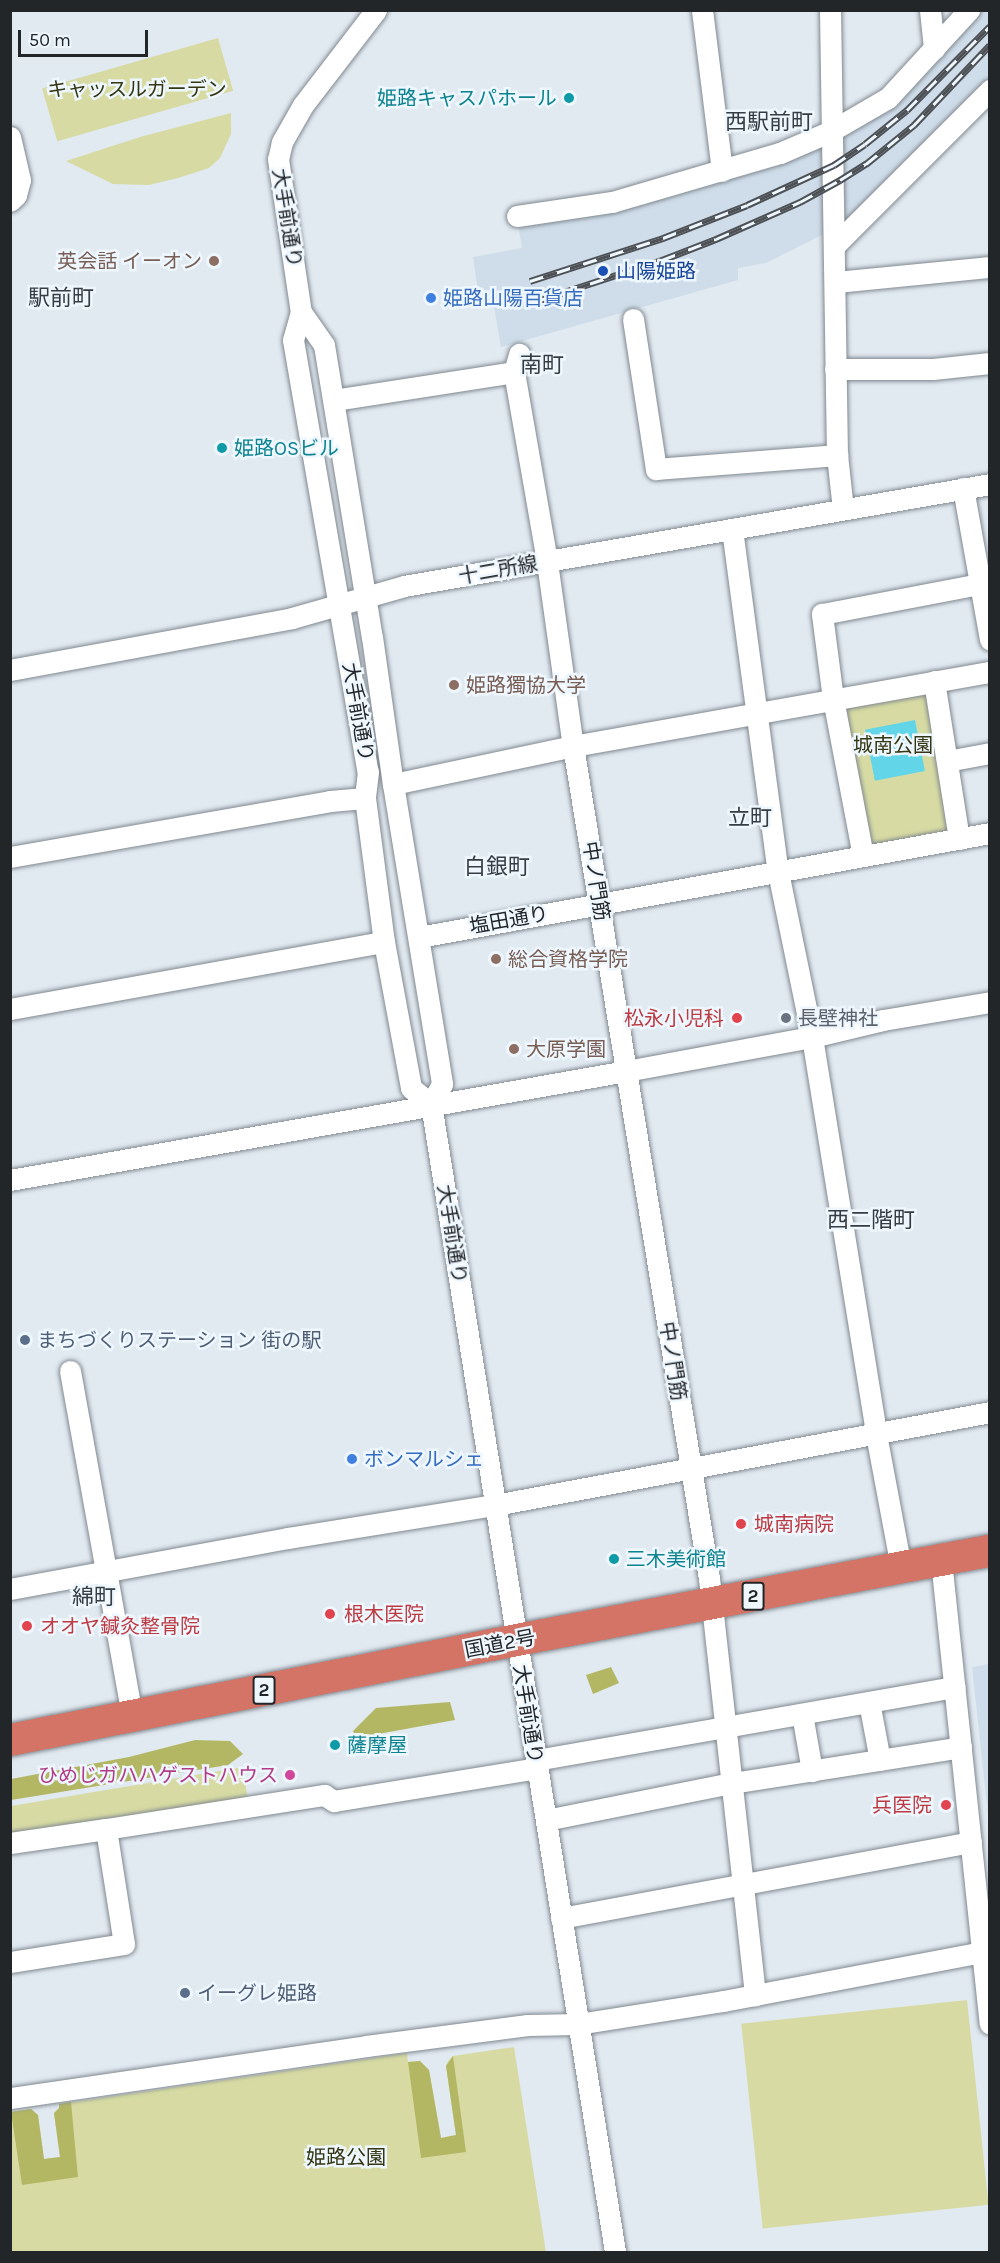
<!DOCTYPE html>
<html>
<head>
<meta charset="utf-8">
<style>
  body { margin:0 }
  #map { position:relative; width:1000px; height:2263px; overflow:hidden; background:#e1e9f1; font-family:Karla,"Noto Sans JP",sans-serif }
  div>[style] { position:absolute }
  .built>* { inset:0; background:#cfddea }
  .green>* { inset:0; background:#d7dba3; transform-origin:0 0 }
  .forest>* { inset:0; background:#b3b764 }
  .water>* { inset:0; background:#62d5e8; transform-origin:0 0 }
  .roads { filter:drop-shadow(0 0 2px #818990) drop-shadow(0 0 2px #818990) }
  .minor>* { height:21px; margin:-10.5px; padding:0 10.5px; transform-origin:10.5px; border-radius:10.5px; background:#fff }
  .highway>* { height:32px; margin:-16px; padding:0 16px; transform-origin:16px; border-radius:16px; background:#d37467 }
  .rail>* { height:7px; margin-top:-3.5px; transform-origin:0; background:repeating-linear-gradient(90deg,#eef7fe 0 14px,#4d5155 0 28px); box-sizing:border-box; border-block:2px solid #4d5155 }
  .dots>* { width:16px; height:16px; translate:-50% -50%; box-sizing:border-box; border:3px solid #eef7fe; border-radius:50% }
  span { translate:-50% -50%; white-space:nowrap; text-align:center; line-height:1.15; -webkit-text-stroke:5px #eef7fe; paint-order:stroke }
  .shield-label span { padding:2px 4px; background:#eef7fe; border:2px solid; border-radius:4px; -webkit-text-stroke-width:0 }
  .shield-label { font-size:18px; color:#232629; font-weight:700 }
  .park-label { font-size:20px; color:#353612 }
  .culture-label { font-size:20px; color:#0d838f }
  .right { translate:-100% -50%; text-align:right }
  .left { translate:0 -50%; text-align:left }
  .street-label { font-size:20px; color:#232629 }
  .education-label { font-size:20px; color:#785e54 }
  .transit-label { font-size:20px; color:#164399 }
  .shop-label { font-size:20px; color:#366cbe }
  .health-label { font-size:20px; color:#be3a42 }
  .worship-label { font-size:20px; color:#5b616d }
  .service-label { font-size:20px; color:#4e5e75 }
  .hotel-label { font-size:20px; color:#b23c85 }
  .quarter-label { font-size:22px; color:#363d43 }
  .frame { position:absolute; inset:0; border:12px solid #232629; pointer-events:none }
  .scale { position:absolute; left:18px; top:30px; width:130px; height:27px; box-sizing:border-box; border:3px solid #232629; border-top:0; padding-left:8px; font-size:18px; line-height:21px; white-space:nowrap; color:#232629; -webkit-text-stroke:4px #eef7fe; paint-order:stroke }
</style>
</head>
<body>
<div id="map">
  <div class="built">
    <i style="clip-path:polygon(979px 11px,989px 11px,989px 79px,842px 225px,766px 263px,738px 268px,738px 280px,501px 347px,491px 290px,478px 291px,473px 257px,522px 248px,518px 225px,670px 197px,822px 147px,880px 112px,938px 61px)"></i>
    <i style="clip-path:polygon(989px 1664px,990px 1664px,989px 1824px,972px 1667px)"></i>
  </div>
  <div class="green">
    <i style="left:218px;top:38px;width:55px;height:183px;rotate:74deg"></i>
    <i style="clip-path:polygon(231px 113px,231px 134px,220px 158px,209px 168px,178px 178px,149px 185px,113px 184px,66px 161px,140px 137px)"></i>
    <i style="left:929px;top:693px;width:142px;height:88px;rotate:81deg"></i>
    <i style="clip-path:polygon(243px 1767px,248px 1802px,11px 1834px,11px 1806px)"></i>
    <i style="left:967px;top:2000px;width:206px;height:227px;rotate:84deg"></i>
    <i style="clip-path:polygon(514px 2047px,546px 2252px,11px 2252px,10px 2112px,31px 2109px,38px 2115px,44px 2159px,60px 2157px,54px 2113px,59px 2108px,59px 2104px,407px 2053px,408px 2062px,420px 2061px,429px 2070px,441px 2138px,456px 2135px,446px 2066px,448px 2061px,453px 2056px)"></i>
  </div>
  <div class="forest">
    <i style="clip-path:polygon(611px 1667px,619px 1683px,593px 1694px,586px 1675px)"></i>
    <i style="clip-path:polygon(450px 1702px,455px 1720px,356px 1738px,353px 1731px,376px 1708px)"></i>
    <i style="clip-path:polygon(195px 1740px,230px 1741px,243px 1754px,228px 1765px,11px 1800px,11px 1779px,129px 1757px)"></i>
    <i style="clip-path:polygon(453px 2056px,466px 2152px,421px 2158px,408px 2062px,420px 2061px,429px 2070px,441px 2138px,456px 2135px,446px 2066px)"></i>
    <i style="clip-path:polygon(71px 2102px,78px 2177px,22px 2185px,11px 2112px,31px 2109px,38px 2115px,44px 2159px,60px 2157px,54px 2113px,59px 2108px,59px 2104px)"></i>
  </div>
  <div class="water">
    <i style="left:915px;top:720px;width:52px;height:51px;rotate:79deg"></i>
  </div>
  <div class="roads">
    <div class="minor">
      <i style="left:376px;top:10px;width:120px;rotate:127.5deg"></i>
      <i style="left:303px;top:105px;width:43px;rotate:119.6deg"></i>
      <i style="left:282px;top:142px;width:17px;rotate:103deg"></i>
      <i style="left:278px;top:159px;width:155px;rotate:81.5deg"></i>
      <i style="left:301px;top:312px;width:29px;rotate:106deg"></i>
      <i style="left:293px;top:340px;width:438px;rotate:80.2deg"></i>
      <i style="left:368px;top:772px;width:26px;rotate:97deg"></i>
      <i style="left:365px;top:798px;width:145px;rotate:82.5deg"></i>
      <i style="left:384px;top:942px;width:148px;rotate:79.5deg"></i>
      <i style="left:411px;top:1088px;width:26px;rotate:39deg"></i>
      <i style="left:702px;top:10px;width:162px;rotate:82.9deg"></i>
      <i style="left:830px;top:10px;width:445px;rotate:89.1deg"></i>
      <i style="left:837px;top:455px;width:54px;rotate:83.7deg"></i>
      <i style="left:930px;top:10px;width:39px;rotate:84deg"></i>
      <i style="left:10px;top:137px;width:44px;rotate:76.9deg"></i>
      <i style="left:20px;top:180px;width:16px;rotate:105deg"></i>
      <i style="left:16px;top:195px;width:8px;rotate:135deg"></i>
      <i style="left:517px;top:216px;width:96px;rotate:-8.4deg"></i>
      <i style="left:612px;top:202px;width:175px;rotate:-16.3deg"></i>
      <i style="left:780px;top:153px;width:56px;rotate:-23.3deg"></i>
      <i style="left:831px;top:131px;width:66px;rotate:-30.1deg"></i>
      <i style="left:888px;top:98px;width:120px;rotate:-47.4deg"></i>
      <i style="left:836px;top:244px;width:218px;rotate:-45deg"></i>
      <i style="left:836px;top:282px;width:155px;rotate:-5.6deg"></i>
      <i style="left:301px;top:312px;width:40px;rotate:55.1deg"></i>
      <i style="left:324px;top:345px;width:296px;rotate:80.7deg"></i>
      <i style="left:372px;top:637px;width:148px;rotate:81.9deg"></i>
      <i style="left:393px;top:784px;width:304px;rotate:80.7deg"></i>
      <i style="left:442px;top:1084px;width:23px;rotate:119deg"></i>
      <i style="left:431px;top:1104px;width:1163px;rotate:80.89deg"></i>
      <i style="left:633px;top:319px;width:152px;rotate:81.3deg"></i>
      <i style="left:656px;top:469px;width:182px;rotate:-4.4deg"></i>
      <i style="left:835px;top:369px;width:98px"></i>
      <i style="left:933px;top:369px;width:57px;rotate:-6deg"></i>
      <i style="left:514px;top:372px;width:193px;rotate:80.1deg"></i>
      <i style="left:547px;top:562px;width:186px;rotate:82deg"></i>
      <i style="left:573px;top:746px;width:843px;rotate:80.72deg"></i>
      <i style="left:709px;top:1578px;width:420px;rotate:83.7deg"></i>
      <i style="left:334px;top:400px;width:182px;rotate:-8.8deg"></i>
      <i style="left:514px;top:372px;width:19px;rotate:-74deg"></i>
      <i style="left:963px;top:488px;width:154px;rotate:79.9deg"></i>
      <i style="left:732px;top:529px;width:346px;rotate:82.4deg"></i>
      <i style="left:778px;top:872px;width:168px;rotate:78.4deg"></i>
      <i style="left:812px;top:1037px;width:402px;rotate:80.8deg"></i>
      <i style="left:876px;top:1434px;width:136px;rotate:79.4deg"></i>
      <i style="left:10px;top:670px;width:287px;rotate:-10.4deg"></i>
      <i style="left:292px;top:618px;width:116px;rotate:-15.9deg"></i>
      <i style="left:404px;top:586px;width:595px;rotate:-9.87deg"></i>
      <i style="left:934px;top:681px;width:160px;rotate:81deg"></i>
      <i style="left:947px;top:761px;width:44px;rotate:-10.5deg"></i>
      <i style="left:393px;top:784px;width:184px;rotate:-11.9deg"></i>
      <i style="left:573px;top:746px;width:424px;rotate:-10.1deg"></i>
      <i style="left:863px;top:856px;width:160px;rotate:-100.8deg"></i>
      <i style="left:833px;top:699px;width:86px;rotate:-97.4deg"></i>
      <i style="left:822px;top:614px;width:171px;rotate:-10.8deg"></i>
      <i style="left:10px;top:857px;width:325px;rotate:-9.9deg"></i>
      <i style="left:330px;top:801px;width:35px;rotate:-5deg"></i>
      <i style="left:419px;top:937px;width:580px;rotate:-10.32deg"></i>
      <i style="left:10px;top:1009px;width:380px;rotate:-10.2deg"></i>
      <i style="left:10px;top:1180px;width:626px;rotate:-10.03deg"></i>
      <i style="left:626px;top:1071px;width:189px;rotate:-10.4deg"></i>
      <i style="left:812px;top:1037px;width:73px;rotate:-13.5deg"></i>
      <i style="left:883px;top:1020px;width:109px;rotate:-9.5deg"></i>
      <i style="left:70px;top:1371px;width:351px;rotate:79.8deg"></i>
      <i style="left:941px;top:1560px;width:466px;rotate:84deg"></i>
      <i style="left:10px;top:1589px;width:283px;rotate:-10.4deg"></i>
      <i style="left:288px;top:1538px;width:210px;rotate:-9.1deg"></i>
      <i style="left:495px;top:1505px;width:504px;rotate:-10.64deg"></i>
      <i style="left:869px;top:1702px;width:59px;rotate:79.3deg"></i>
      <i style="left:802px;top:1714px;width:58px;rotate:80deg"></i>
      <i style="left:536px;top:1760px;width:425px;rotate:-9.9deg"></i>
      <i style="left:546px;top:1820px;width:190px;rotate:-11.3deg"></i>
      <i style="left:732px;top:1783px;width:232px;rotate:-8.9deg"></i>
      <i style="left:106px;top:1829px;width:221px;rotate:-8.9deg"></i>
      <i style="left:324px;top:1795px;width:12px;rotate:31deg"></i>
      <i style="left:334px;top:1801px;width:206px;rotate:-9.2deg"></i>
      <i style="left:10px;top:1843px;width:97px;rotate:-8.3deg"></i>
      <i style="left:106px;top:1829px;width:116px;rotate:81.1deg"></i>
      <i style="left:124px;top:1944px;width:115px;rotate:171deg"></i>
      <i style="left:561px;top:1918px;width:417px;rotate:-10.5deg"></i>
      <i style="left:10px;top:2098px;width:360px;rotate:-8.3deg"></i>
      <i style="left:366px;top:2046px;width:163px;rotate:-7.4deg"></i>
      <i style="left:528px;top:2025px;width:50px;rotate:-1.1deg"></i>
      <i style="left:578px;top:2024px;width:147px;rotate:-9deg"></i>
      <i style="left:723px;top:2001px;width:264px;rotate:-10.7deg"></i>
    </div>
    <div class="highway">
      <i style="left:10px;top:1740px;width:517px;rotate:-11.16deg"></i>
      <i style="left:517px;top:1640px;width:481px;rotate:-10.7deg"></i>
    </div>
  </div>
  <div class="rail">
    <i style="left:530px;top:281px;width:140px;rotate:-17.9deg"></i>
    <i style="left:663px;top:238px;width:90px;rotate:-21.4deg"></i>
    <i style="left:747px;top:205px;width:96px;rotate:-24.7deg"></i>
    <i style="left:834px;top:165px;width:37px;rotate:-34deg"></i>
    <i style="left:865px;top:144px;width:54px;rotate:-39deg"></i>
    <i style="left:907px;top:110px;width:118px;rotate:-45.3deg"></i>
    <i style="left:537px;top:301px;width:132px;rotate:-18.2deg"></i>
    <i style="left:662px;top:260px;width:58px;rotate:-21.3deg"></i>
    <i style="left:716px;top:239px;width:92px;rotate:-23.8deg"></i>
    <i style="left:800px;top:202px;width:46px;rotate:-28.8deg"></i>
    <i style="left:840px;top:180px;width:31px;rotate:-32deg"></i>
    <i style="left:866px;top:164px;width:62px;rotate:-39.1deg"></i>
    <i style="left:914px;top:125px;width:110px;rotate:-46.5deg"></i>
  </div>
  <div class="dots">
    <i style="left:569px;top:98px;background:#0f9aa8"></i>
    <i style="left:214px;top:261px;background:#8d6e63"></i>
    <i style="left:603px;top:271px;background:#1a4fb4"></i>
    <i style="left:431px;top:298px;background:#3f7fe0"></i>
    <i style="left:222px;top:448px;background:#0f9aa8"></i>
    <i style="left:454px;top:685px;background:#8d6e63"></i>
    <i style="left:496px;top:959px;background:#8d6e63"></i>
    <i style="left:737px;top:1018px;background:#e0444e"></i>
    <i style="left:786px;top:1018px;background:#6b7280"></i>
    <i style="left:514px;top:1049px;background:#8d6e63"></i>
    <i style="left:25px;top:1340px;background:#5c6f8a"></i>
    <i style="left:352px;top:1459px;background:#3f7fe0"></i>
    <i style="left:741px;top:1524px;background:#e0444e"></i>
    <i style="left:614px;top:1559px;background:#0f9aa8"></i>
    <i style="left:330px;top:1614px;background:#e0444e"></i>
    <i style="left:27px;top:1626px;background:#e0444e"></i>
    <i style="left:335px;top:1745px;background:#0f9aa8"></i>
    <i style="left:290px;top:1775px;background:#d1479c"></i>
    <i style="left:946px;top:1805px;background:#e0444e"></i>
    <i style="left:185px;top:1993px;background:#5c6f8a"></i>
  </div>
  <div class="shield-label">
    <span style="left:753px;top:1596px">2</span>
    <span style="left:264px;top:1690px">2</span>
  </div>
  <div class="park-label">
    <span style="left:137px;top:89px">キャッスルガーデン</span>
    <span style="left:893px;top:745px">城南公園</span>
    <span style="left:346px;top:2157px">姫路公園</span>
  </div>
  <div class="culture-label">
    <span class="right" style="left:557px;top:98px">姫路キャスパホール</span>
    <span class="left" style="left:234px;top:448px">姫路OSビル</span>
    <span class="left" style="left:626px;top:1559px">三木美術館</span>
    <span class="left" style="left:347px;top:1745px">薩摩屋</span>
  </div>
  <div class="street-label">
    <span style="left:287px;top:218px;rotate:81deg">大手前通り</span>
    <span style="left:498px;top:570px;rotate:-10deg">十二所線</span>
    <span style="left:358px;top:712px;rotate:80deg">大手前通り</span>
    <span style="left:596px;top:881px;rotate:81deg">中ノ門筋</span>
    <span style="left:509px;top:920px;rotate:-10deg">塩田通り</span>
    <span style="left:452px;top:1234px;rotate:81deg">大手前通り</span>
    <span style="left:673px;top:1361px;rotate:81deg">中ノ門筋</span>
    <span style="left:500px;top:1644px;rotate:-11deg">国道2号</span>
    <span style="left:528px;top:1714px;rotate:81deg">大手前通り</span>
  </div>
  <div class="education-label">
    <span class="right" style="left:202px;top:261px">英会話 イーオン</span>
    <span class="left" style="left:466px;top:685px">姫路獨協大学</span>
    <span class="left" style="left:508px;top:959px">総合資格学院</span>
    <span class="left" style="left:526px;top:1049px">大原学園</span>
  </div>
  <div class="transit-label">
    <span class="left" style="left:616px;top:271px">山陽姫路</span>
  </div>
  <div class="shop-label">
    <span class="left" style="left:443px;top:298px">姫路山陽百貨店</span>
    <span class="left" style="left:364px;top:1459px">ボンマルシェ</span>
  </div>
  <div class="health-label">
    <span class="right" style="left:724px;top:1018px">松永小児科</span>
    <span class="left" style="left:754px;top:1524px">城南病院</span>
    <span class="left" style="left:344px;top:1614px">根木医院</span>
    <span class="left" style="left:40px;top:1626px">オオヤ鍼灸整骨院</span>
    <span class="right" style="left:932px;top:1805px">兵医院</span>
  </div>
  <div class="worship-label">
    <span class="left" style="left:798px;top:1018px">長壁神社</span>
  </div>
  <div class="service-label">
    <span class="left" style="left:37px;top:1340px">まちづくりステーション 街の駅</span>
    <span class="left" style="left:197px;top:1993px">イーグレ姫路</span>
  </div>
  <div class="hotel-label">
    <span class="right" style="left:278px;top:1775px">ひめじガハハゲストハウス</span>
  </div>
  <div class="quarter-label">
    <span style="left:769px;top:123px">西駅前町</span>
    <span style="left:61px;top:299px">駅前町</span>
    <span style="left:542px;top:366px">南町</span>
    <span style="left:750px;top:819px">立町</span>
    <span style="left:497px;top:868px">白銀町</span>
    <span style="left:871px;top:1221px">西二階町</span>
    <span style="left:94px;top:1598px">綿町</span>
  </div>
  <div class="frame"></div>
  <div class="scale">50 m</div>
</div>
</body>
</html>
